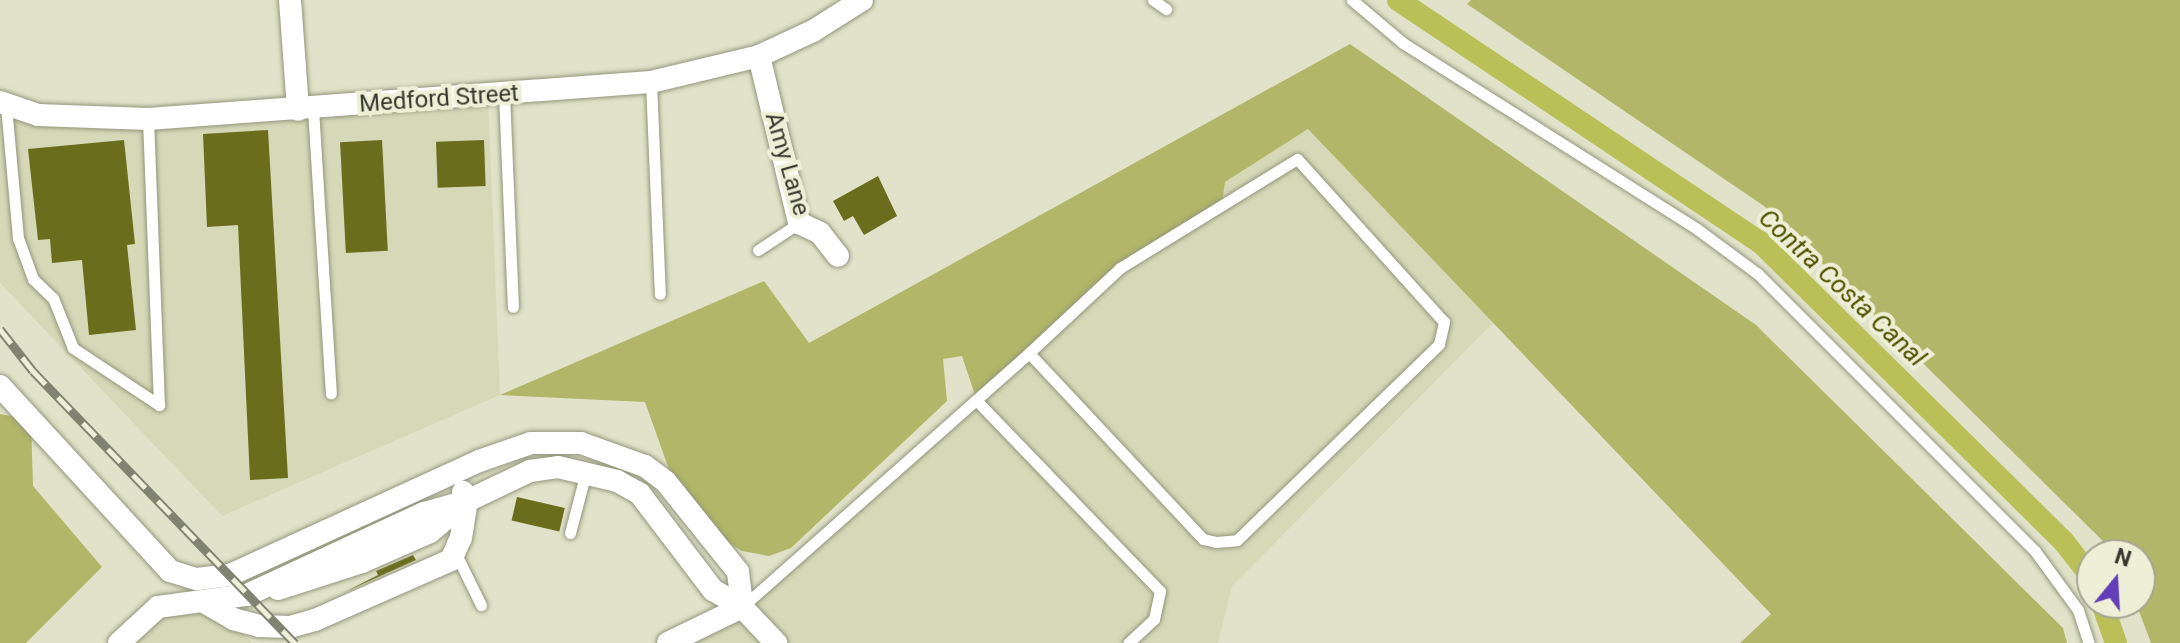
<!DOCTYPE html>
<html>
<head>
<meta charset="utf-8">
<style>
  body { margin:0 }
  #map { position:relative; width:2180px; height:643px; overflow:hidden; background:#e0e3c9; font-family:Roboto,sans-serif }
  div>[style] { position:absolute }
  .built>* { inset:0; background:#d6d9b8 }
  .green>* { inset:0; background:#b2b668 }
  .canal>* { height:22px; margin:-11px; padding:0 11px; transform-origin:11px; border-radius:11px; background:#babf58 }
  .building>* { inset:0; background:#6a6d1c; transform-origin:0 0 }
  .roads { filter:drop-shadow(0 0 2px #93967d) drop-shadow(0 0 2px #93967d) }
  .lane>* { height:11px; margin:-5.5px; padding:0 5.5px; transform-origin:5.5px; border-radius:5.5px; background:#fff }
  .street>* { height:22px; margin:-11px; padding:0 11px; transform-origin:11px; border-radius:11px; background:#fff }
  .rail>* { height:9px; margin-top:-4.5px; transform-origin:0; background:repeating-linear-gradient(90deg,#edf0d6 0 18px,#818372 0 36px); box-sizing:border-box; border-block:2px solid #818372 }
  span { translate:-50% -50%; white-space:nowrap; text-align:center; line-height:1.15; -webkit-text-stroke:8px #edf0d6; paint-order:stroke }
  .street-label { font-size:24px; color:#37382e }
  .water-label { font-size:26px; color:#515300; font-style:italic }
  .north { position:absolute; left:2076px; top:539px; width:80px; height:80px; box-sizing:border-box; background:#edf0d6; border:2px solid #a4a693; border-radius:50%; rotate:18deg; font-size:22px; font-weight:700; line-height:32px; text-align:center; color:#37382e }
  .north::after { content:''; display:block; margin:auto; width:28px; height:36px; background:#6340b9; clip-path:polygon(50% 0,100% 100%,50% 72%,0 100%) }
</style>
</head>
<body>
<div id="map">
  <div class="built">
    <i style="clip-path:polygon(488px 96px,500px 395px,222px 516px,0 283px,0 102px,38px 115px)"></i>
    <i style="clip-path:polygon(1308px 129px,1493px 323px,1232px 586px,1218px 643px,668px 643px,742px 607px,1225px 182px)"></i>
    <i style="clip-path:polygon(158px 607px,222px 610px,252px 643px,119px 643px)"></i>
  </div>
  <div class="green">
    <i style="clip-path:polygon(1471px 0,2180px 0,2180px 643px,2151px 643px,2136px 603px,2140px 603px,2140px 555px,2117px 555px,1764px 206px,1467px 4px)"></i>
    <i style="clip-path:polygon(1350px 44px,1756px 325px,2063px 628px,2067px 643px,1740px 643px,1771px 614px,1308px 129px,1225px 182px,1222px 203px,1120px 268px,977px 401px,962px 356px,943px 359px,947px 401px,791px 548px,769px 556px,742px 551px,724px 540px,671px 475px,645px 402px,500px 395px,764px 281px,809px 343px)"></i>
    <i style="clip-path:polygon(0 414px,31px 420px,33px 486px,102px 567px,26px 643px,0 643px)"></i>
  </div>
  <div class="canal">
    <i style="left:1398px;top:0;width:435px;rotate:33.8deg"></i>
    <i style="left:1760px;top:242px;width:427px;rotate:44.6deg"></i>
    <i style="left:2064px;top:542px;width:46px;rotate:52.1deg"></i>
    <i style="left:2102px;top:603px;width:42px;rotate:70.7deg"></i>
  </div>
  <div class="building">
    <i style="clip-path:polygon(268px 130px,288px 478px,250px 480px,238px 225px,207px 227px,203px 134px)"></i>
    <i style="clip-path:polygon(124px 140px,135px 244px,127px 245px,136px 330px,89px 335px,82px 260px,52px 263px,50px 239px,38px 240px,28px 149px)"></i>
    <i style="left:382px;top:140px;width:111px;height:42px;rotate:87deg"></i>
    <i style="left:484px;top:140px;width:46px;height:48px;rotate:88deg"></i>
    <i style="clip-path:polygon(878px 176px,897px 216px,864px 235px,853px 216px,844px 221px,833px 201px)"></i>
    <i style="left:517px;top:497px;width:49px;height:24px;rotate:13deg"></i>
    <i style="clip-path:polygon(413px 555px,416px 560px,345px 592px,378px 575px,376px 571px)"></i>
  </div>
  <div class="roads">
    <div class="lane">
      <i style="left:1153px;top:0;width:16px;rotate:35deg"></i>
      <i style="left:1352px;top:0;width:67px;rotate:40.1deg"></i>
      <i style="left:1403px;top:43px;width:348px;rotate:32.3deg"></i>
      <i style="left:1697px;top:229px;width:76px;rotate:36.4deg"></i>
      <i style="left:1758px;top:274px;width:392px;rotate:45deg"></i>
      <i style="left:2035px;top:551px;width:73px;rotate:53.9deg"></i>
      <i style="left:2078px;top:610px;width:35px;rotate:72deg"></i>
      <i style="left:651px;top:82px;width:212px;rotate:87.6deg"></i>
      <i style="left:504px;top:94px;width:213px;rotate:87.6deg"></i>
      <i style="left:6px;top:106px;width:133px;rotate:84.8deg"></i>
      <i style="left:18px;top:238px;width:44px;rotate:69.9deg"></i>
      <i style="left:33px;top:279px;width:28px;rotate:44deg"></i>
      <i style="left:53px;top:298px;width:54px;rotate:68.2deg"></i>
      <i style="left:73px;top:348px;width:103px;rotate:33.5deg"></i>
      <i style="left:159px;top:405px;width:286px;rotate:-92.2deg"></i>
      <i style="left:313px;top:109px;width:285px;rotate:86.4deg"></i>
      <i style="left:758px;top:250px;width:49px;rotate:-33.4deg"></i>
      <i style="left:977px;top:401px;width:264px;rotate:46.1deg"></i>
      <i style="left:1160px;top:591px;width:29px;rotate:102deg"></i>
      <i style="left:1154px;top:619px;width:35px;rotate:137deg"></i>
      <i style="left:570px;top:533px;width:63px;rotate:-75.3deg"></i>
      <i style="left:456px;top:554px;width:57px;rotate:63.9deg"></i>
      <i style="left:742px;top:607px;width:383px;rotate:-41.5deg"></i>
      <i style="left:1029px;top:353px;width:255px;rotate:46.9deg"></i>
      <i style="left:1203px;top:539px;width:13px;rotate:13deg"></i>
      <i style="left:1216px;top:542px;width:21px;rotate:-5deg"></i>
      <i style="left:1237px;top:540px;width:281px;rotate:-44.1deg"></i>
      <i style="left:1439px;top:344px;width:23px;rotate:-77deg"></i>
      <i style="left:1444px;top:322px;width:219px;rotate:-132deg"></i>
      <i style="left:1297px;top:159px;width:208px;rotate:148.4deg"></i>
      <i style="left:1120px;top:268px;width:125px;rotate:137deg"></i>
    </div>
    <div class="street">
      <i style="left:290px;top:0;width:110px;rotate:85.8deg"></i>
      <i style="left:759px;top:56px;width:172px;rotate:76.5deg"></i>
      <i style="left:799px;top:223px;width:23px;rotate:25deg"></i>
      <i style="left:820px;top:233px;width:29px;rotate:52deg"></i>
      <i style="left:0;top:102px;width:40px;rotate:18.9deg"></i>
      <i style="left:38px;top:115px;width:110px;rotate:2.1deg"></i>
      <i style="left:148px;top:119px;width:504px;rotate:-4.21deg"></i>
      <i style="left:651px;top:82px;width:111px;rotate:-13.5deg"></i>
      <i style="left:759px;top:56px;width:60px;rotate:-24.8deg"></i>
      <i style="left:813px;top:31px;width:58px;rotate:-32.3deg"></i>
      <i style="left:0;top:386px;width:251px;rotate:47.4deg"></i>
      <i style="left:170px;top:571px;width:28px;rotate:17deg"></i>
      <i style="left:197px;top:579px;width:33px;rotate:-7deg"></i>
      <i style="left:230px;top:575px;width:274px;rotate:-24.6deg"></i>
      <i style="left:479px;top:461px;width:55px;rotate:-19.1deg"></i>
      <i style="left:531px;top:443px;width:50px"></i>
      <i style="left:581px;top:443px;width:68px;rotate:19.8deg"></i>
      <i style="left:645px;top:466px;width:26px;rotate:37deg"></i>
      <i style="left:666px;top:482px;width:115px;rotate:51.3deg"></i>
      <i style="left:738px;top:572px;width:35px;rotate:83deg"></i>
      <i style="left:278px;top:589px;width:88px;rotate:-17.8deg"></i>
      <i style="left:362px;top:562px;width:74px;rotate:-23.8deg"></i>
      <i style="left:430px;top:532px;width:39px;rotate:-40deg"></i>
      <i style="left:204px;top:602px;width:34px;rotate:30deg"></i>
      <i style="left:233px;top:619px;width:27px;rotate:15deg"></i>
      <i style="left:259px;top:626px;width:31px;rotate:2deg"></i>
      <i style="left:290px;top:627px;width:26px;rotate:-16deg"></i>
      <i style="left:315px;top:620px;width:149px;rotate:-23.8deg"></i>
      <i style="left:451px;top:560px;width:24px;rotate:-66deg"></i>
      <i style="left:461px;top:538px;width:37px;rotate:-81deg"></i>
      <i style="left:467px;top:501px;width:10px;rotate:-114deg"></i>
      <i style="left:119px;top:643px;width:53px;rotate:-42.7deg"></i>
      <i style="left:158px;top:607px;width:90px;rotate:-7.7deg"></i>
      <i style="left:247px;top:595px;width:195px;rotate:-24.9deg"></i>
      <i style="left:424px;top:513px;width:45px;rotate:-15.6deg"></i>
      <i style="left:467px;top:501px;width:70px;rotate:-25.5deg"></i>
      <i style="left:530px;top:471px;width:28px;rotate:-8deg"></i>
      <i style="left:558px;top:467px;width:61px;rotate:13.3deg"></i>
      <i style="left:617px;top:481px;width:26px;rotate:29deg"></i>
      <i style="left:640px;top:494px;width:121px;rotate:52.8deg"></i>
      <i style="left:713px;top:590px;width:34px;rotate:30deg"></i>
      <i style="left:668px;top:643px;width:82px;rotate:-25.9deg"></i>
      <i style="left:742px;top:607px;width:50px;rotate:46.6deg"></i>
    </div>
  </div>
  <div class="rail">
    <i style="left:0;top:329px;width:53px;rotate:51.8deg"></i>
    <i style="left:33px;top:371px;width:378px;rotate:46.1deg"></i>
  </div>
  <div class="street-label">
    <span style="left:439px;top:99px;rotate:-4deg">Medford Street</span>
    <span style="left:787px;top:164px;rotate:74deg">Amy Lane</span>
  </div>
  <div class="water-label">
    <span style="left:1842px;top:288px;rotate:43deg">Contra Costa Canal</span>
  </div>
  <div class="north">N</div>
</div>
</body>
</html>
